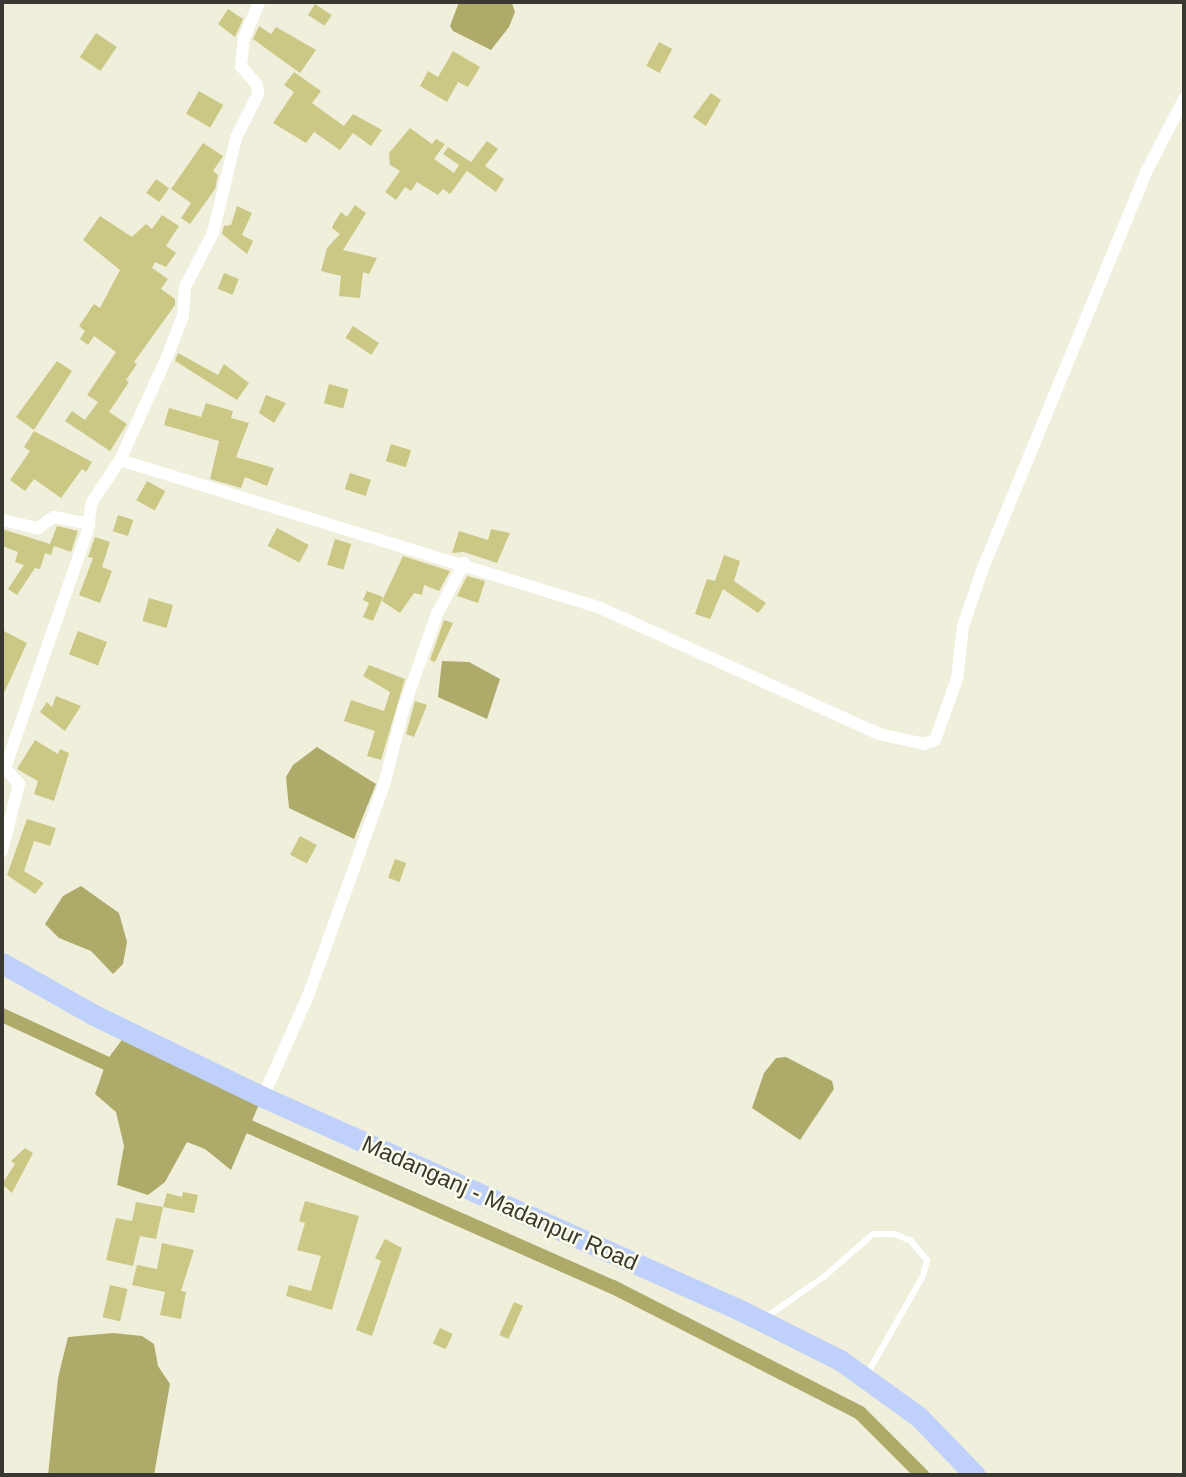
<!DOCTYPE html>
<html>
<head>
<meta charset="utf-8">
<style>
  body { margin:0 }
  #map { position:relative; width:1186px; height:1477px; overflow:hidden; background:#efefdc; font-family:Arial,sans-serif }
  div>[style] { position:absolute }
  .water>* { inset:0; background:#aeab6a }
  .canal>* { height:14px; margin:-7px; padding:0 7px; transform-origin:7px; border-radius:7px; background:#aeab6a }
  .building>* { inset:0; background:#cbc885; transform-origin:0 0 }
  .service>* { height:6px; margin:-3px; padding:0 3px; transform-origin:3px; border-radius:3px; background:#fff }
  .minor>* { height:12px; margin:-6px; padding:0 6px; transform-origin:6px; border-radius:6px; background:#fff }
  .primary>* { height:21px; margin:-10.5px; padding:0 10.5px; transform-origin:10.5px; border-radius:10.5px; background:#bfd1fa }
  span { translate:-50% -50%; white-space:nowrap; text-align:center; line-height:1.15; -webkit-text-stroke:5px #fcfce9; paint-order:stroke }
  .street-label { font-size:23px; color:#383831 }
  .frame { position:absolute; inset:0; border:4px solid #383831; pointer-events:none }
</style>
</head>
<body>
<div id="map">
  <div class="water">
    <i style="clip-path:polygon(459px 2px,512px 3px,515px 12px,509px 27px,491px 50px,453px 31px,450px 26px)"></i>
    <i style="clip-path:polygon(442px 661px,469px 662px,500px 679px,487px 719px,438px 697px)"></i>
    <i style="clip-path:polygon(317px 747px,376px 784px,354px 839px,289px 808px,286px 777px,293px 765px)"></i>
    <i style="clip-path:polygon(81px 886px,119px 913px,127px 942px,123px 964px,113px 974px,91px 951px,59px 938px,45px 924px,63px 896px)"></i>
    <i style="clip-path:polygon(124px 1037px,260px 1102px,231px 1170px,205px 1149px,187px 1142px,165px 1182px,148px 1195px,117px 1185px,124px 1146px,116px 1112px,95px 1094px,107px 1060px)"></i>
    <i style="clip-path:polygon(786px 1057px,832px 1081px,834px 1089px,800px 1140px,752px 1108px,764px 1073px,776px 1058px)"></i>
    <i style="clip-path:polygon(113px 1333px,142px 1336px,154px 1344px,158px 1366px,170px 1384px,154px 1475px,48px 1475px,58px 1378px,68px 1337px)"></i>
  </div>
  <div class="canal">
    <i style="left:2px;top:1015px;width:133px;rotate:24.8deg"></i>
    <i style="left:234px;top:1120px;width:414px;rotate:23.8deg"></i>
    <i style="left:613px;top:1287px;width:277px;rotate:27deg"></i>
    <i style="left:860px;top:1413px;width:88px;rotate:45deg"></i>
  </div>
  <div class="building">
    <i style="left:315px;top:4px;width:20px;height:13px;rotate:33deg"></i>
    <i style="clip-path:polygon(228px 9px,243px 19px,235px 37px,218px 24px)"></i>
    <i style="clip-path:polygon(259px 26px,271px 34px,276px 27px,316px 50px,300px 73px,253px 39px)"></i>
    <i style="left:96px;top:33px;width:25px;height:29px;rotate:34deg"></i>
    <i style="left:659px;top:42px;width:15px;height:27px;rotate:28deg"></i>
    <i style="clip-path:polygon(453px 51px,480px 67px,468px 87px,458px 82px,447px 102px,420px 86px,428px 71px,438px 77px)"></i>
    <i style="clip-path:polygon(294px 72px,321px 91px,312px 103px,344px 126px,353px 114px,382px 130px,371px 146px,353px 133px,340px 150px,314px 132px,306px 143px,273px 123px,294px 92px,284px 85px)"></i>
    <i style="left:199px;top:91px;width:28px;height:26px;rotate:30deg"></i>
    <i style="clip-path:polygon(711px 93px,721px 100px,706px 126px,693px 117px)"></i>
    <i style="clip-path:polygon(410px 128px,432px 144px,436px 139px,445px 144px,434px 159px,454px 173px,459px 165px,443px 154px,448px 147px,471px 162px,487px 141px,498px 149px,485px 166px,504px 179px,496px 192px,467px 171px,450px 194px,443px 189px,438px 195px,417px 182px,411px 191px,405px 187px,396px 200px,385px 192px,400px 171px,390px 165px,389px 153px)"></i>
    <i style="clip-path:polygon(203px 143px,223px 156px,213px 171px,218px 175px,215px 189px,190px 224px,181px 218px,191px 203px,171px 189px)"></i>
    <i style="left:156px;top:179px;width:16px;height:17px;rotate:35deg"></i>
    <i style="clip-path:polygon(355px 205px,366px 213px,343px 250px,377px 258px,369px 274px,363px 272px,360px 298px,339px 296px,341px 276px,321px 271px,327px 248px,340px 234px,332px 228px,334px 223px,341px 212px,347px 217px)"></i>
    <i style="clip-path:polygon(237px 206px,252px 213px,242px 235px,253px 241px,247px 254px,222px 234px,224px 226px,231px 225px)"></i>
    <i style="clip-path:polygon(162px 215px,179px 226px,166px 246px,176px 253px,166px 267px,155px 262px,152px 268px,168px 279px,161px 289px,175px 299px,175px 305px,134px 362px,137px 364px,126px 380px,129px 382px,109px 412px,127px 424px,110px 451px,65px 421px,72px 411px,85px 420px,98px 402px,87px 395px,116px 352px,94px 336px,88px 345px,80px 339px,85px 331px,79px 326px,94px 304px,100px 308px,120px 270px,83px 240px,100px 216px,132px 237px,146px 224px,152px 229px)"></i>
    <i style="left:224px;top:273px;width:16px;height:17px;rotate:22deg"></i>
    <i style="left:353px;top:326px;width:31px;height:14px;rotate:33deg"></i>
    <i style="clip-path:polygon(178px 353px,218px 375px,224px 364px,249px 383px,237px 400px,175px 361px)"></i>
    <i style="clip-path:polygon(57px 361px,72px 371px,34px 430px,16px 417px)"></i>
    <i style="left:329px;top:384px;width:20px;height:20px;rotate:15deg"></i>
    <i style="clip-path:polygon(266px 395px,286px 403px,274px 423px,259px 413px)"></i>
    <i style="clip-path:polygon(206px 403px,233px 411px,231px 418px,249px 423px,236px 457px,274px 468px,267px 486px,245px 477px,241px 488px,210px 479px,219px 441px,164px 425px,169px 408px,201px 417px)"></i>
    <i style="clip-path:polygon(34px 431px,92px 462px,86px 472px,82px 469px,61px 498px,34px 479px,25px 491px,10px 480px,30px 451px,24px 447px)"></i>
    <i style="left:391px;top:444px;width:21px;height:18px;rotate:17deg"></i>
    <i style="left:350px;top:473px;width:22px;height:17px;rotate:18deg"></i>
    <i style="left:147px;top:481px;width:21px;height:22px;rotate:29deg"></i>
    <i style="left:118px;top:515px;width:16px;height:17px;rotate:18deg"></i>
    <i style="clip-path:polygon(57px 526px,78px 531px,71px 552px,54px 546px,51px 555px,45px 553px,40px 569px,35px 568px,17px 595px,8px 589px,24px 565px,15px 562px,18px 552px,2px 546px,2px 529px,50px 544px)"></i>
    <i style="left:277px;top:528px;width:36px;height:20px;rotate:28deg"></i>
    <i style="clip-path:polygon(491px 529px,510px 533px,497px 563px,464px 552px,452px 553px,459px 531px,488px 540px)"></i>
    <i style="clip-path:polygon(95px 537px,110px 542px,102px 567px,112px 571px,100px 603px,79px 595px,93px 558px,88px 557px)"></i>
    <i style="left:335px;top:539px;width:17px;height:27px;rotate:17deg"></i>
    <i style="clip-path:polygon(724px 555px,740px 561px,734px 581px,766px 603px,758px 613px,723px 589px,710px 619px,695px 614px,707px 579px,715px 581px)"></i>
    <i style="clip-path:polygon(403px 556px,450px 571px,439px 591px,424px 585px,422px 595px,414px 593px,400px 613px,382px 601px)"></i>
    <i style="clip-path:polygon(467px 576px,485px 581px,478px 603px,457px 596px)"></i>
    <i style="clip-path:polygon(367px 591px,383px 597px,373px 621px,363px 617px,369px 603px,363px 600px)"></i>
    <i style="left:149px;top:598px;width:25px;height:24px;rotate:16deg"></i>
    <i style="clip-path:polygon(444px 620px,453px 623px,435px 662px,430px 660px)"></i>
    <i style="clip-path:polygon(2px 630px,27px 643px,4px 693px,2px 693px)"></i>
    <i style="left:78px;top:631px;width:31px;height:25px;rotate:21deg"></i>
    <i style="clip-path:polygon(369px 665px,405px 679px,381px 760px,367px 756px,375px 731px,344px 721px,351px 700px,384px 711px,390px 692px,363px 676px)"></i>
    <i style="clip-path:polygon(56px 696px,81px 706px,65px 731px,40px 712px,47px 702px,52px 707px)"></i>
    <i style="clip-path:polygon(415px 701px,427px 705px,414px 737px,406px 734px)"></i>
    <i style="clip-path:polygon(35px 740px,58px 754px,60px 749px,69px 753px,54px 801px,34px 794px,38px 781px,17px 769px)"></i>
    <i style="clip-path:polygon(27px 819px,56px 828px,50px 846px,34px 841px,24px 871px,44px 883px,35px 894px,7px 875px)"></i>
    <i style="left:300px;top:836px;width:19px;height:21px;rotate:28deg"></i>
    <i style="left:395px;top:859px;width:12px;height:20px;rotate:20deg"></i>
    <i style="clip-path:polygon(25px 1148px,33px 1153px,12px 1193px,2px 1184px,15px 1164px,11px 1161px)"></i>
    <i style="clip-path:polygon(183px 1192px,198px 1195px,194px 1213px,163px 1207px,167px 1193px,182px 1197px)"></i>
    <i style="clip-path:polygon(305px 1201px,359px 1216px,332px 1310px,286px 1296px,289px 1285px,311px 1291px,321px 1256px,297px 1250px,305px 1223px,299px 1221px)"></i>
    <i style="clip-path:polygon(136px 1202px,163px 1207px,156px 1239px,140px 1236px,133px 1266px,106px 1260px,116px 1218px,132px 1221px)"></i>
    <i style="clip-path:polygon(385px 1239px,402px 1248px,372px 1336px,356px 1330px,381px 1261px,375px 1258px)"></i>
    <i style="clip-path:polygon(162px 1243px,194px 1250px,181px 1291px,186px 1292px,181px 1319px,160px 1315px,165px 1292px,132px 1285px,137px 1265px,157px 1269px)"></i>
    <i style="left:110px;top:1285px;width:18px;height:33px;rotate:13deg"></i>
    <i style="left:514px;top:1302px;width:10px;height:36px;rotate:24deg"></i>
    <i style="left:440px;top:1328px;width:14px;height:17px;rotate:25deg"></i>
  </div>
  <div class="service">
    <i style="left:766px;top:1317px;width:72px;rotate:-34.8deg"></i>
    <i style="left:825px;top:1276px;width:64px;rotate:-41.2deg"></i>
    <i style="left:873px;top:1234px;width:21px"></i>
    <i style="left:894px;top:1234px;width:18px;rotate:22deg"></i>
    <i style="left:911px;top:1241px;width:25px;rotate:50deg"></i>
    <i style="left:927px;top:1260px;width:16px;rotate:104deg"></i>
    <i style="left:923px;top:1276px;width:115px;rotate:119.7deg"></i>
  </div>
  <div class="minor">
    <i style="left:120px;top:460px;width:500px;rotate:17.09deg"></i>
    <i style="left:598px;top:607px;width:308px;rotate:24.3deg"></i>
    <i style="left:879px;top:734px;width:46px;rotate:12.5deg"></i>
    <i style="left:924px;top:744px;width:12px;rotate:-20deg"></i>
    <i style="left:935px;top:740px;width:65px;rotate:-70.2deg"></i>
    <i style="left:957px;top:679px;width:53px;rotate:-83.5deg"></i>
    <i style="left:963px;top:626px;width:61px;rotate:-71deg"></i>
    <i style="left:983px;top:568px;width:426px;rotate:-67.6deg"></i>
    <i style="left:1145px;top:174px;width:85px;rotate:-62.5deg"></i>
    <i style="left:2px;top:520px;width:37px;rotate:13deg"></i>
    <i style="left:38px;top:528px;width:19px;rotate:-35deg"></i>
    <i style="left:54px;top:517px;width:36px;rotate:11deg"></i>
    <i style="left:2px;top:851px;width:69px;rotate:-75.8deg"></i>
    <i style="left:19px;top:784px;width:21px;rotate:-131deg"></i>
    <i style="left:5px;top:768px;width:249px;rotate:-70.8deg"></i>
    <i style="left:87px;top:533px;width:31px;rotate:-81deg"></i>
    <i style="left:92px;top:502px;width:50px;rotate:-56.3deg"></i>
    <i style="left:120px;top:460px;width:113px;rotate:-65.5deg"></i>
    <i style="left:167px;top:357px;width:44px;rotate:-68.7deg"></i>
    <i style="left:183px;top:316px;width:29px;rotate:-86deg"></i>
    <i style="left:185px;top:287px;width:61px;rotate:-62.6deg"></i>
    <i style="left:213px;top:233px;width:98px;rotate:-76.4deg"></i>
    <i style="left:236px;top:138px;width:49px;rotate:-63.4deg"></i>
    <i style="left:258px;top:94px;width:9px;rotate:-96deg"></i>
    <i style="left:257px;top:85px;width:25px;rotate:-130deg"></i>
    <i style="left:241px;top:66px;width:28px;rotate:-84deg"></i>
    <i style="left:244px;top:38px;width:39px;rotate:-67deg"></i>
    <i style="left:263px;top:1097px;width:111px;rotate:-66deg"></i>
    <i style="left:308px;top:996px;width:224px;rotate:-70.2deg"></i>
    <i style="left:384px;top:785px;width:81px;rotate:-75.6deg"></i>
    <i style="left:404px;top:707px;width:99px;rotate:-70.5deg"></i>
    <i style="left:437px;top:614px;width:58px;rotate:-62.1deg"></i>
  </div>
  <div class="primary">
    <i style="left:2px;top:963px;width:103px;rotate:29.5deg"></i>
    <i style="left:92px;top:1014px;width:190px;rotate:25.9deg"></i>
    <i style="left:263px;top:1097px;width:525px;rotate:24.07deg"></i>
    <i style="left:742px;top:1311px;width:110px;rotate:26.6deg"></i>
    <i style="left:840px;top:1360px;width:97px;rotate:35.8deg"></i>
    <i style="left:919px;top:1417px;width:81px;rotate:46deg"></i>
  </div>
  <div class="street-label">
    <span style="left:500px;top:1203px;rotate:24deg">Madanganj - Madanpur Road</span>
  </div>
  <div class="frame"></div>
</div>
</body>
</html>
